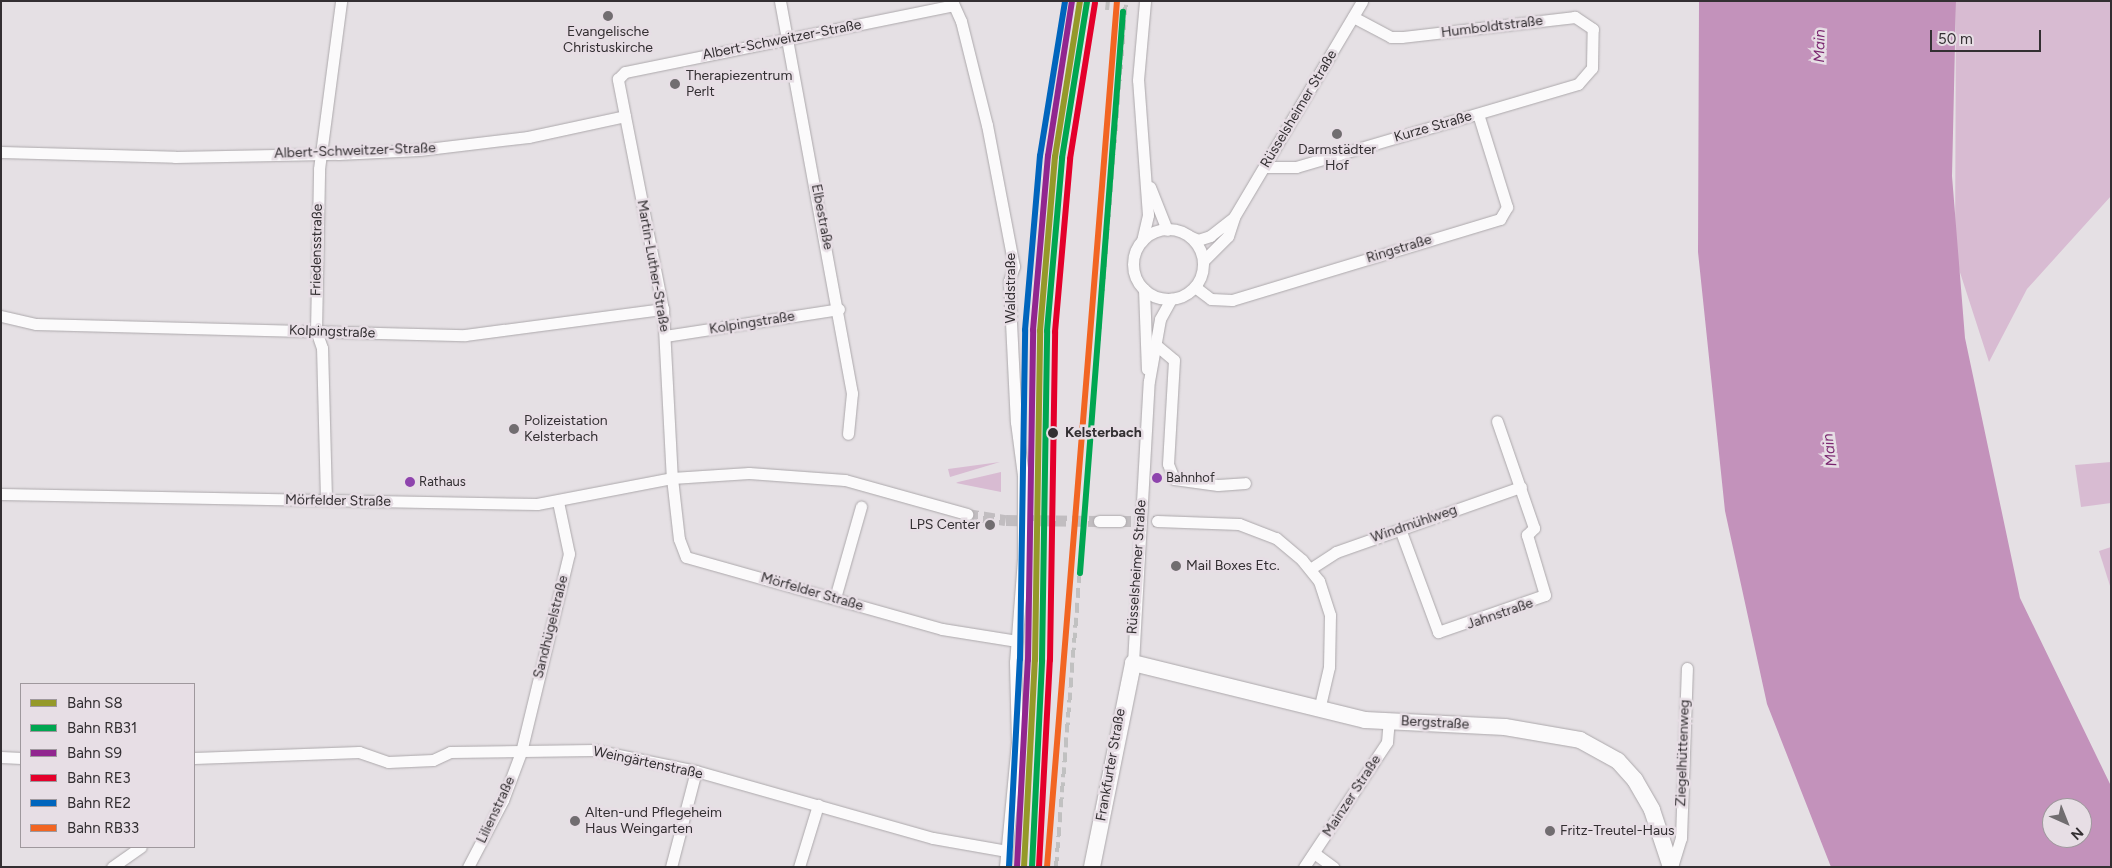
<!DOCTYPE html>
<html>
<head>
<meta charset="utf-8">
<style>
  body { margin:0 }
  #map { position:relative; width:2112px; height:868px; overflow:hidden; background:#e5e0e4; font-family:Figtree,sans-serif }
  div>[style] { position:absolute }
  .green>* { inset:0; background:#d8bbd2 }
  .water>* { inset:0; background:#c392bb }
  .street-tunnel>* { height:11px; margin-top:-5.5px; transform-origin:0; background:repeating-linear-gradient(90deg,#c1bdc0 0 11px,transparent 0 16.5px) }
  .roads { filter:drop-shadow(0 0 1px #aca8ab) drop-shadow(0 0 1px #aca8ab) }
  .street>* { height:11px; margin:-5.5px; padding:0 5.5px; transform-origin:5.5px; border-radius:5.5px; background:#fbfafb }
  .street>.ring { margin:-5.5px; padding:0; box-sizing:content-box; background:none; border:11px solid #fbfafb; border-radius:50% }
  .secondary>* { height:16px; margin:-8px; padding:0 8px; transform-origin:8px; border-radius:8px; background:#fbfafb }
  .rail>* { height:4px; margin-top:-2px; transform-origin:0; background:repeating-linear-gradient(90deg,#c1c1c1 0 10px,transparent 0 15px) }
  .rail-1>* { height:6px; margin:-3px; padding:0 3px; transform-origin:3px; border-radius:3px; background:#959929 }
  .rail-2>* { height:6px; margin:-3px; padding:0 3px; transform-origin:3px; border-radius:3px; background:#00a651 }
  .rail-3>* { height:6px; margin:-3px; padding:0 3px; transform-origin:3px; border-radius:3px; background:#91268f }
  .rail-4>* { height:6px; margin:-3px; padding:0 3px; transform-origin:3px; border-radius:3px; background:#e4002b }
  .rail-5>* { height:6px; margin:-3px; padding:0 3px; transform-origin:3px; border-radius:3px; background:#0065bd }
  .rail-6>* { height:6px; margin:-3px; padding:0 3px; transform-origin:3px; border-radius:3px; background:#f26522 }
  .dots>* { width:14px; height:14px; translate:-50% -50%; box-sizing:border-box; border:2px solid #e7dee5; border-radius:50% }
  span { translate:-50% -50%; white-space:nowrap; text-align:center; line-height:1.15; -webkit-text-stroke:5px #e7dee5; paint-order:stroke }
  .bus-label { font-size:13px; color:#332f32 }
  .left { translate:0 -50%; text-align:left }
  .street-label { font-size:14px; color:#332f32 }
  .poi-label { font-size:14px; color:#332f32 }
  .right { translate:-100% -50%; text-align:right }
  .stop-label { font-size:14px; color:#332f32; font-weight:700 }
  .water-label { font-size:15px; color:#7a266f; font-style:italic }
  .frame { position:absolute; inset:0; border:2px solid #332f32; pointer-events:none }
  .legend { position:absolute; left:20px; top:683px; width:175px; height:165px; box-sizing:border-box; background:#e7dee5; border:1px solid #9f989d; margin:0; padding:6px 9px; list-style:none; font-size:15px; color:#332f32 }
  .legend li { display:flex; align-items:center; gap:10px; height:25px }
  .legend b { width:25px; border:1px solid #9f989d }
  .north { position:absolute; left:2042px; top:798px; width:50px; height:50px; box-sizing:border-box; background:#e7dee5; border:1px solid #9f989d; border-radius:50%; rotate:136deg; font-size:14px; font-weight:700; line-height:20px; text-align:center; color:#332f32 }
  .north::after { content:''; display:block; margin:auto; width:18px; height:22px; background:#716d70; clip-path:polygon(50% 0,100% 100%,50% 72%,0 100%) }
  .scale { position:absolute; left:1930px; top:30px; width:111px; height:22px; box-sizing:border-box; border:2px solid #332f32; border-top:0; padding-left:6px; font-size:15px; line-height:18px; white-space:nowrap; color:#332f32; -webkit-text-stroke:4px #e7dee5; paint-order:stroke }
</style>
</head>
<body>
<div id="map">
  <div class="green">
    <i style="clip-path:polygon(1956px 1px,2111px 1px,2111px 196px,2027px 289px,1989px 362px,1955px 257px)"></i>
    <i style="clip-path:polygon(1000px 462px,950px 477px,948px 469px)"></i>
    <i style="clip-path:polygon(2111px 462px,2111px 503px,2081px 507px,2075px 465px)"></i>
    <i style="clip-path:polygon(1001px 472px,1001px 492px,956px 483px,958px 482px)"></i>
    <i style="clip-path:polygon(2111px 547px,2111px 589px,2099px 551px)"></i>
  </div>
  <div class="water">
    <i style="clip-path:polygon(evenodd,1699px 1px,1956px 1px,1952px 176px,1965px 338px,2020px 598px,2111px 786px,2111px 867px,1831px 867px,1767px 704px,1725px 511px,1698px 252px,1699px 1px,2052px 808px,2082px 808px,2082px 838px,2052px 838px,2052px 808px)"></i>
  </div>
  <div class="street-tunnel">
    <i style="left:967px;top:514px;width:39px;rotate:9deg"></i>
    <i style="left:1006px;top:520px;width:93px;rotate:0.6deg"></i>
    <i style="left:1120px;top:521px;width:37px"></i>
  </div>
  <div class="roads">
    <div class="street">
      <i style="left:780px;top:1px;width:399px;rotate:79.6deg"></i>
      <i style="left:852px;top:393px;width:41px;rotate:95.6deg"></i>
      <i style="left:952px;top:1px;width:22px;rotate:66deg"></i>
      <i style="left:961px;top:21px;width:107px;rotate:76deg"></i>
      <i style="left:987px;top:125px;width:144px;rotate:79.2deg"></i>
      <i style="left:1014px;top:266px;width:16px;rotate:108deg"></i>
      <i style="left:1009px;top:281px;width:141px;rotate:87.2deg"></i>
      <i style="left:1016px;top:422px;width:53px;rotate:82.5deg"></i>
      <i style="left:1023px;top:475px;width:84px;rotate:90deg"></i>
      <i style="left:1023px;top:559px;width:103px;rotate:94.4deg"></i>
      <i style="left:1015px;top:662px;width:80px;rotate:88.6deg"></i>
      <i style="left:1017px;top:742px;width:126px;rotate:95.5deg"></i>
      <i style="left:625px;top:116px;width:197px;rotate:78.9deg"></i>
      <i style="left:663px;top:309px;width:169px;rotate:87deg"></i>
      <i style="left:672px;top:478px;width:61px;rotate:83.5deg"></i>
      <i style="left:679px;top:539px;width:19px;rotate:69deg"></i>
      <i style="left:686px;top:557px;width:266px;rotate:15.7deg"></i>
      <i style="left:942px;top:629px;width:76px;rotate:9.1deg"></i>
      <i style="left:1px;top:152px;width:174px;rotate:1.6deg"></i>
      <i style="left:175px;top:157px;width:163px;rotate:-1.1deg"></i>
      <i style="left:338px;top:154px;width:81px;rotate:-2.8deg"></i>
      <i style="left:419px;top:150px;width:110px;rotate:-6.8deg"></i>
      <i style="left:528px;top:137px;width:99px;rotate:-12.2deg"></i>
      <i style="left:625px;top:116px;width:38px;rotate:-101deg"></i>
      <i style="left:618px;top:79px;width:10px;rotate:-45deg"></i>
      <i style="left:625px;top:72px;width:335px;rotate:-11.5deg"></i>
      <i style="left:1265px;top:167px;width:31px"></i>
      <i style="left:1296px;top:167px;width:294px;rotate:-16.4deg"></i>
      <i style="left:1578px;top:84px;width:21px;rotate:-49deg"></i>
      <i style="left:1592px;top:68px;width:39px;rotate:-89deg"></i>
      <i style="left:1593px;top:29px;width:22px;rotate:-146deg"></i>
      <i style="left:1575px;top:17px;width:175px;rotate:173.4deg"></i>
      <i style="left:1401px;top:37px;width:10px;rotate:180deg"></i>
      <i style="left:1391px;top:37px;width:43px;rotate:-152.2deg"></i>
      <i style="left:1150px;top:187px;width:46px;rotate:68.4deg"></i>
      <i class="ring" style="left:1133px;top:229px;width:59px;height:59px"></i>
      <i style="left:1189px;top:236px;width:10px;rotate:24deg"></i>
      <i style="left:1198px;top:240px;width:13px;rotate:-18deg"></i>
      <i style="left:1210px;top:236px;width:28px;rotate:-38deg"></i>
      <i style="left:1142px;top:241px;width:27px;rotate:-77deg"></i>
      <i style="left:1148px;top:215px;width:135px;rotate:-94.2deg"></i>
      <i style="left:1138px;top:80px;width:79px;rotate:-84.9deg"></i>
      <i style="left:1203px;top:261px;width:35px;rotate:-45deg"></i>
      <i style="left:1228px;top:236px;width:20px;rotate:-72deg"></i>
      <i style="left:1234px;top:217px;width:251px;rotate:-59.3deg"></i>
      <i style="left:1195px;top:287px;width:20px;rotate:37deg"></i>
      <i style="left:1211px;top:299px;width:21px;rotate:3deg"></i>
      <i style="left:1232px;top:300px;width:280px;rotate:-16.8deg"></i>
      <i style="left:1500px;top:219px;width:14px;rotate:-60deg"></i>
      <i style="left:1507px;top:207px;width:97px;rotate:-107.3deg"></i>
      <i style="left:1144px;top:289px;width:80px;rotate:87.9deg"></i>
      <i style="left:1px;top:316px;width:36px;rotate:13deg"></i>
      <i style="left:36px;top:324px;width:429px;rotate:1.5deg"></i>
      <i style="left:465px;top:335px;width:200px;rotate:-7.5deg"></i>
      <i style="left:665px;top:336px;width:176px;rotate:-8.8deg"></i>
      <i style="left:1156px;top:345px;width:23px;rotate:40deg"></i>
      <i style="left:1174px;top:360px;width:104px;rotate:93.3deg"></i>
      <i style="left:1168px;top:464px;width:16px;rotate:68deg"></i>
      <i style="left:1174px;top:479px;width:44px;rotate:7.8deg"></i>
      <i style="left:1218px;top:485px;width:27px;rotate:-4deg"></i>
      <i style="left:1px;top:494px;width:536px;rotate:1.07deg"></i>
      <i style="left:537px;top:504px;width:137px;rotate:-10.9deg"></i>
      <i style="left:672px;top:478px;width:77px;rotate:-3.7deg"></i>
      <i style="left:749px;top:473px;width:96px;rotate:4.2deg"></i>
      <i style="left:845px;top:480px;width:127px;rotate:15.6deg"></i>
      <i style="left:326px;top:499px;width:151px;rotate:-91.5deg"></i>
      <i style="left:322px;top:348px;width:18px;rotate:-109deg"></i>
      <i style="left:316px;top:331px;width:162px;rotate:-88.9deg"></i>
      <i style="left:319px;top:169px;width:169px;rotate:-82.5deg"></i>
      <i style="left:1099px;top:521px;width:21px"></i>
      <i style="left:1157px;top:521px;width:82px;rotate:2.1deg"></i>
      <i style="left:1239px;top:524px;width:40px;rotate:21deg"></i>
      <i style="left:1276px;top:538px;width:34px;rotate:40deg"></i>
      <i style="left:1302px;top:560px;width:27px;rotate:51deg"></i>
      <i style="left:1319px;top:581px;width:36px;rotate:72deg"></i>
      <i style="left:1330px;top:615px;width:52px;rotate:91.1deg"></i>
      <i style="left:1329px;top:667px;width:44px;rotate:103.1deg"></i>
      <i style="left:1400px;top:529px;width:110px;rotate:69.7deg"></i>
      <i style="left:1438px;top:632px;width:113px;rotate:-19.1deg"></i>
      <i style="left:1545px;top:595px;width:63px;rotate:-106.7deg"></i>
      <i style="left:1527px;top:535px;width:10px;rotate:-45deg"></i>
      <i style="left:1534px;top:528px;width:113px;rotate:-109.1deg"></i>
      <i style="left:1310px;top:569px;width:31px;rotate:-33deg"></i>
      <i style="left:1336px;top:552px;width:196px;rotate:-19.4deg"></i>
      <i style="left:835px;top:598px;width:95px;rotate:-74.1deg"></i>
      <i style="left:1133px;top:663px;width:282px;rotate:-86.8deg"></i>
      <i style="left:1149px;top:381px;width:63px;rotate:-79.9deg"></i>
      <i style="left:1160px;top:319px;width:23px;rotate:-61deg"></i>
      <i style="left:1px;top:757px;width:20px;rotate:3deg"></i>
      <i style="left:194px;top:758px;width:165px;rotate:-2.1deg"></i>
      <i style="left:359px;top:752px;width:31px;rotate:19deg"></i>
      <i style="left:388px;top:762px;width:45px;rotate:-2.5deg"></i>
      <i style="left:433px;top:760px;width:19px;rotate:-25deg"></i>
      <i style="left:450px;top:752px;width:144px;rotate:-0.8deg"></i>
      <i style="left:594px;top:750px;width:104px;rotate:11.6deg"></i>
      <i style="left:696px;top:771px;width:246px;rotate:15.8deg"></i>
      <i style="left:933px;top:838px;width:75px;rotate:10deg"></i>
      <i style="left:1314px;top:853px;width:24px;rotate:36deg"></i>
      <i style="left:112px;top:867px;width:35px;rotate:-35deg"></i>
      <i style="left:468px;top:867px;width:76px;rotate:-62.4deg"></i>
      <i style="left:503px;top:800px;width:51px;rotate:-69.4deg"></i>
      <i style="left:521px;top:752px;width:204px;rotate:-76.4deg"></i>
      <i style="left:569px;top:554px;width:53px;rotate:-101.9deg"></i>
      <i style="left:671px;top:867px;width:99px;rotate:-75.4deg"></i>
      <i style="left:799px;top:867px;width:65px;rotate:-73deg"></i>
      <i style="left:1304px;top:867px;width:150px;rotate:-56.4deg"></i>
      <i style="left:1387px;top:742px;width:22px;rotate:-85deg"></i>
      <i style="left:1672px;top:867px;width:30px;rotate:-73deg"></i>
      <i style="left:1681px;top:838px;width:170px;rotate:-88deg"></i>
    </div>
    <div class="secondary">
      <i style="left:1092px;top:867px;width:208px;rotate:-78.6deg"></i>
      <i style="left:1133px;top:663px;width:239px;rotate:13.8deg"></i>
      <i style="left:1365px;top:720px;width:140px;rotate:2.9deg"></i>
      <i style="left:1505px;top:727px;width:76px;rotate:9.8deg"></i>
      <i style="left:1580px;top:740px;width:43px;rotate:28.9deg"></i>
      <i style="left:1618px;top:761px;width:25px;rotate:48deg"></i>
      <i style="left:1635px;top:780px;width:34px;rotate:60deg"></i>
      <i style="left:1652px;top:810px;width:60px;rotate:71.6deg"></i>
    </div>
  </div>
  <div class="rail">
    <i style="left:1107px;top:10px;width:9px;rotate:-84deg"></i>
    <i style="left:1056px;top:867px;width:869px;rotate:-85.38deg"></i>
  </div>
  <div class="rail-1">
    <i style="left:1024px;top:867px;width:207px;rotate:-87deg"></i>
    <i style="left:1035px;top:660px;width:329px;rotate:-89.1deg"></i>
    <i style="left:1040px;top:331px;width:175px;rotate:-85.1deg"></i>
    <i style="left:1055px;top:157px;width:158px;rotate:-80.9deg"></i>
  </div>
  <div class="rail-2">
    <i style="left:1080px;top:573px;width:563px;rotate:-85.62deg"></i>
    <i style="left:1032px;top:867px;width:207px;rotate:-87.2deg"></i>
    <i style="left:1042px;top:660px;width:329px;rotate:-89.1deg"></i>
    <i style="left:1047px;top:331px;width:174px;rotate:-85deg"></i>
    <i style="left:1062px;top:158px;width:158px;rotate:-80.9deg"></i>
  </div>
  <div class="rail-3">
    <i style="left:1017px;top:867px;width:207px;rotate:-87deg"></i>
    <i style="left:1028px;top:660px;width:330px;rotate:-89.1deg"></i>
    <i style="left:1033px;top:330px;width:175px;rotate:-85.1deg"></i>
    <i style="left:1048px;top:156px;width:157px;rotate:-81.2deg"></i>
  </div>
  <div class="rail-4">
    <i style="left:1039px;top:867px;width:207px;rotate:-87deg"></i>
    <i style="left:1050px;top:660px;width:328px;rotate:-89.1deg"></i>
    <i style="left:1055px;top:332px;width:174px;rotate:-85deg"></i>
    <i style="left:1070px;top:159px;width:158px;rotate:-80.9deg"></i>
  </div>
  <div class="rail-5">
    <i style="left:1009px;top:866px;width:207px;rotate:-87deg"></i>
    <i style="left:1020px;top:659px;width:329px;rotate:-89.1deg"></i>
    <i style="left:1025px;top:330px;width:175px;rotate:-85.1deg"></i>
    <i style="left:1040px;top:156px;width:157px;rotate:-80.8deg"></i>
  </div>
  <div class="rail-6">
    <i style="left:1047px;top:867px;width:869px;rotate:-85.38deg"></i>
  </div>
  <div class="dots">
    <i style="left:608px;top:16px;background:#716d70"></i>
    <i style="left:675px;top:84px;background:#716d70"></i>
    <i style="left:1337px;top:134px;background:#716d70"></i>
    <i style="left:514px;top:429px;background:#716d70"></i>
    <i style="left:1053px;top:433px;background:#332f32"></i>
    <i style="left:1157px;top:478px;background:#8e44ad"></i>
    <i style="left:410px;top:482px;background:#8e44ad"></i>
    <i style="left:990px;top:525px;background:#716d70"></i>
    <i style="left:1176px;top:566px;background:#716d70"></i>
    <i style="left:575px;top:821px;background:#716d70"></i>
    <i style="left:1550px;top:831px;background:#716d70"></i>
  </div>
  <div class="bus-label">
    <span class="left" style="left:1166px;top:478px">Bahnhof</span>
    <span class="left" style="left:419px;top:482px">Rathaus</span>
  </div>
  <div class="street-label">
    <span style="left:1492px;top:27px;rotate:-7deg">Humboldtstraße</span>
    <span style="left:782px;top:40px;rotate:-11deg">Albert-Schweitzer-Straße</span>
    <span style="left:1299px;top:109px;rotate:-59deg">Rüsselsheimer Straße</span>
    <span style="left:1433px;top:127px;rotate:-16deg">Kurze Straße</span>
    <span style="left:355px;top:151px;rotate:-2deg">Albert-Schweitzer-Straße</span>
    <span style="left:822px;top:217px;rotate:79deg">Elbestraße</span>
    <span style="left:1399px;top:249px;rotate:-17deg">Ringstraße</span>
    <span style="left:317px;top:250px;rotate:-89deg">Friedensstraße</span>
    <span style="left:653px;top:266px;rotate:80deg">Martin-Luther-Straße</span>
    <span style="left:1011px;top:288px;rotate:-90deg">Waldstraße</span>
    <span style="left:752px;top:323px;rotate:-9deg">Kolpingstraße</span>
    <span style="left:332px;top:332px;rotate:2deg">Kolpingstraße</span>
    <span style="left:338px;top:501px;rotate:1deg">Mörfelder Straße</span>
    <span style="left:1414px;top:524px;rotate:-19deg">Windmühlweg</span>
    <span style="left:1137px;top:567px;rotate:-86deg">Rüsselsheimer Straße</span>
    <span style="left:812px;top:592px;rotate:16deg">Mörfelder Straße</span>
    <span style="left:1500px;top:614px;rotate:-19deg">Jahnstraße</span>
    <span style="left:551px;top:627px;rotate:-76deg">Sandhügelstraße</span>
    <span style="left:1435px;top:723px;rotate:3deg">Bergstraße</span>
    <span style="left:1683px;top:753px;rotate:-88deg">Ziegelhüttenweg</span>
    <span style="left:648px;top:763px;rotate:12deg">Weingärtenstraße</span>
    <span style="left:1111px;top:765px;rotate:-80deg">Frankfurter Straße</span>
    <span style="left:1352px;top:796px;rotate:-57deg">Mainzer Straße</span>
    <span style="left:496px;top:810px;rotate:-65deg">Lilienstraße</span>
  </div>
  <div class="poi-label">
    <span style="left:608px;top:40px">Evangelische<br>Christuskirche</span>
    <span class="left" style="left:686px;top:84px">Therapiezentrum<br>Perlt</span>
    <span style="left:1337px;top:158px">Darmstädter<br>Hof</span>
    <span class="left" style="left:524px;top:429px">Polizeistation<br>Kelsterbach</span>
    <span class="right" style="left:980px;top:525px">LPS Center</span>
    <span class="left" style="left:1186px;top:566px">Mail Boxes Etc.</span>
    <span class="left" style="left:585px;top:821px">Alten-und Pflegeheim<br>Haus Weingarten</span>
    <span class="left" style="left:1560px;top:831px">Fritz-Treutel-Haus</span>
  </div>
  <div class="stop-label">
    <span class="left" style="left:1065px;top:433px">Kelsterbach</span>
  </div>
  <div class="water-label">
    <span style="left:1820px;top:46px;rotate:-89deg">Main</span>
    <span style="left:1830px;top:450px;rotate:-97deg">Main</span>
  </div>
  <div class="frame"></div>
  <ul class="legend">
  <li><b style="height:6px;background:#959929"></b>Bahn S8</li>
  <li><b style="height:6px;background:#00a651"></b>Bahn RB31</li>
  <li><b style="height:6px;background:#91268f"></b>Bahn S9</li>
  <li><b style="height:6px;background:#e4002b"></b>Bahn RE3</li>
  <li><b style="height:6px;background:#0065bd"></b>Bahn RE2</li>
  <li><b style="height:6px;background:#f26522"></b>Bahn RB33</li>
  </ul>
  <div class="north">N</div>
  <div class="scale">50 m</div>
</div>
</body>
</html>
